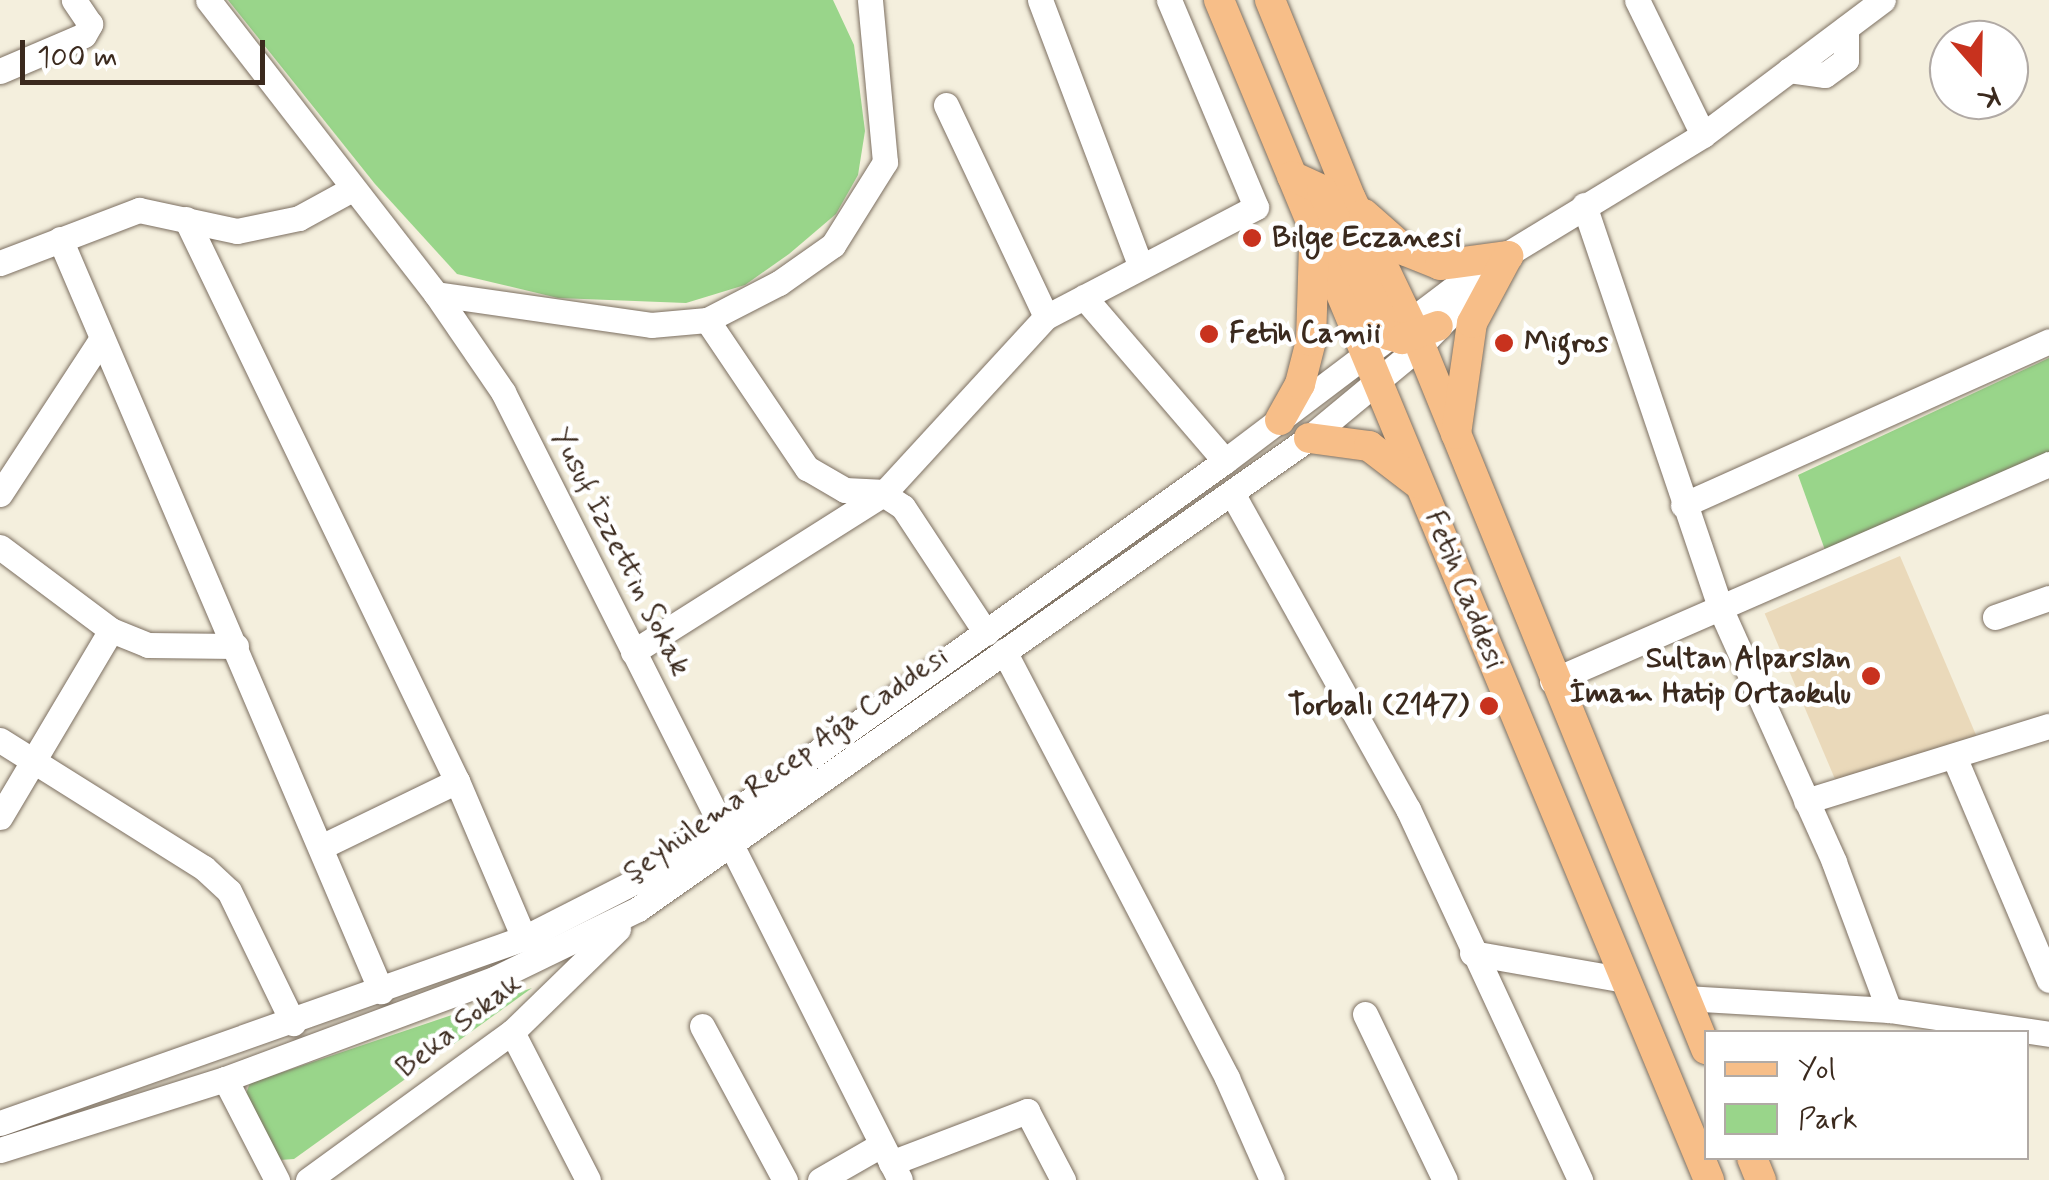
<!DOCTYPE html>
<html>
<head>
<meta charset="utf-8">
<style>
  body { margin:0 }
  #map { position:relative; width:2049px; height:1180px; overflow:hidden; background:#f4efdd; font-family:Mynerve,sans-serif }
  div>[style] { position:absolute }
  .built>* { inset:0; background:#ead9ba; transform-origin:0 0 }
  .green>* { inset:0; background:#99d58a }
  .roads { filter:drop-shadow(0 0 2px #7c6f61) drop-shadow(0 0 2px #7c6f61) }
  .minor>* { height:25px; margin:-12.5px; padding:0 12.5px; transform-origin:12.5px; border-radius:12.5px; background:#fff }
  .major>* { height:30px; margin:-15px; padding:0 15px; transform-origin:15px; border-radius:15px; background:#f7be88 }
  .dots>* { width:28px; height:28px; translate:-50% -50%; box-sizing:border-box; border:5px solid #fff; border-radius:50% }
  span { translate:-50% -50%; white-space:nowrap; text-align:center; line-height:1.15; -webkit-text-stroke:9px #fff; paint-order:stroke }
  .poi-label { font-size:30px; color:#3b2a1e; font-weight:700 }
  .left { translate:0 -50%; text-align:left }
  .right { translate:-100% -50%; text-align:right }
  .street-label { font-size:30px; color:#3b2a1e }
  .legend { position:absolute; left:1704px; top:1030px; width:325px; height:130px; box-sizing:border-box; background:#fff; border:2px solid #b1aaa5; margin:0; padding:12px 18px; list-style:none; font-size:30px; color:#3b2a1e }
  .legend li { display:flex; align-items:center; gap:20px; height:50px }
  .legend b { width:50px; border:2px solid #b1aaa5 }
  .north { position:absolute; left:1929px; top:20px; width:100px; height:100px; box-sizing:border-box; background:#fff; border:2px solid #b1aaa5; border-radius:50%; rotate:160deg; font-size:28px; font-weight:700; line-height:40px; text-align:center; color:#3b2a1e }
  .north::after { content:''; display:block; margin:auto; width:35px; height:45px; background:#c8321e; clip-path:polygon(50% 0,100% 100%,50% 72%,0 100%) }
  .scale { position:absolute; left:20px; top:40px; width:245px; height:45px; box-sizing:border-box; border:5px solid #3b2a1e; border-top:0; padding-left:12px; font-size:30px; line-height:35px; white-space:nowrap; color:#3b2a1e; -webkit-text-stroke:8px #fff; paint-order:stroke }
</style>
</head>
<body>
<div id="map">
  <div class="built">
    <i style="left:1900px;top:556px;width:200px;height:147px;rotate:67deg"></i>
  </div>
  <div class="green">
    <i style="clip-path:polygon(228px 0,833px 0,854px 45px,865px 131px,858px 175px,836px 214px,789px 254px,745px 285px,686px 303px,558px 298px,457px 274px,375px 184px)"></i>
    <i style="clip-path:polygon(2049px 358px,2049px 455px,1825px 550px,1798px 475px)"></i>
    <i style="clip-path:polygon(532px 988px,294px 1159px,280px 1160px,245px 1096px,250px 1083px)"></i>
  </div>
  <div class="roads">
    <div class="minor">
      <i style="left:208px;top:0;width:372px;rotate:52.2deg"></i>
      <i style="left:436px;top:294px;width:119px;rotate:55.6deg"></i>
      <i style="left:503px;top:392px;width:882px;rotate:63.26deg"></i>
      <i style="left:1040px;top:0;width:285px;rotate:69.3deg"></i>
      <i style="left:1637px;top:0;width:150px;rotate:63.9deg"></i>
      <i style="left:1789px;top:70px;width:36px;rotate:8deg"></i>
      <i style="left:1825px;top:75px;width:26px;rotate:-36deg"></i>
      <i style="left:1846px;top:60px;width:32px;rotate:-90deg"></i>
      <i style="left:0;top:71px;width:91px;rotate:-23.2deg"></i>
      <i style="left:84px;top:35px;width:13px;rotate:-61deg"></i>
      <i style="left:90px;top:24px;width:29px;rotate:-124deg"></i>
      <i style="left:946px;top:105px;width:234px;rotate:64.7deg"></i>
      <i style="left:1584px;top:205px;width:428px;rotate:71.3deg"></i>
      <i style="left:1721px;top:610px;width:276px;rotate:65.8deg"></i>
      <i style="left:1834px;top:862px;width:158px;rotate:69.6deg"></i>
      <i style="left:186px;top:219px;width:624px;rotate:64.26deg"></i>
      <i style="left:457px;top:781px;width:171px;rotate:66.9deg"></i>
      <i style="left:60px;top:239px;width:818px;rotate:66.88deg"></i>
      <i style="left:0;top:263px;width:149px;rotate:-20.9deg"></i>
      <i style="left:139px;top:210px;width:100px;rotate:12.1deg"></i>
      <i style="left:237px;top:231px;width:63px;rotate:-11.8deg"></i>
      <i style="left:299px;top:218px;width:60px;rotate:-28.7deg"></i>
      <i style="left:436px;top:294px;width:217px;rotate:8.2deg"></i>
      <i style="left:651px;top:325px;width:56px;rotate:-5.1deg"></i>
      <i style="left:707px;top:320px;width:81px;rotate:-27.2deg"></i>
      <i style="left:779px;top:283px;width:66px;rotate:-35.1deg"></i>
      <i style="left:833px;top:245px;width:98px;rotate:-57.9deg"></i>
      <i style="left:885px;top:162px;width:163px;rotate:-95.3deg"></i>
      <i style="left:1084px;top:297px;width:216px;rotate:49.3deg"></i>
      <i style="left:707px;top:320px;width:179px;rotate:56deg"></i>
      <i style="left:807px;top:468px;width:44px;rotate:30.1deg"></i>
      <i style="left:845px;top:490px;width:35px;rotate:3deg"></i>
      <i style="left:880px;top:492px;width:27px;rotate:33deg"></i>
      <i style="left:903px;top:507px;width:151px;rotate:56.6deg"></i>
      <i style="left:1232px;top:493px;width:362px;rotate:60.9deg"></i>
      <i style="left:1408px;top:809px;width:409px;rotate:65.1deg"></i>
      <i style="left:0;top:494px;width:186px;rotate:-56.8deg"></i>
      <i style="left:1683px;top:505px;width:401px;rotate:-24.1deg"></i>
      <i style="left:0;top:547px;width:139px;rotate:36.8deg"></i>
      <i style="left:111px;top:630px;width:40px;rotate:22deg"></i>
      <i style="left:148px;top:645px;width:88px;rotate:0.7deg"></i>
      <i style="left:1995px;top:617px;width:57px;rotate:-19.4deg"></i>
      <i style="left:1004px;top:651px;width:482px;rotate:62.4deg"></i>
      <i style="left:1227px;top:1078px;width:111px;rotate:66.2deg"></i>
      <i style="left:633px;top:652px;width:296px;rotate:-32.3deg"></i>
      <i style="left:883px;top:494px;width:241px;rotate:-47.4deg"></i>
      <i style="left:1046px;top:317px;width:237px;rotate:-27.6deg"></i>
      <i style="left:1256px;top:207px;width:225px;rotate:-112.8deg"></i>
      <i style="left:1552px;top:681px;width:542px;rotate:-23.59deg"></i>
      <i style="left:0;top:740px;width:241px;rotate:32.1deg"></i>
      <i style="left:204px;top:868px;width:34px;rotate:43deg"></i>
      <i style="left:229px;top:891px;width:147px;rotate:64.1deg"></i>
      <i style="left:1955px;top:759px;width:240px;rotate:67deg"></i>
      <i style="left:1806px;top:801px;width:254px;rotate:-17.2deg"></i>
      <i style="left:0;top:817px;width:217px;rotate:-59.3deg"></i>
      <i style="left:323px;top:846px;width:149px;rotate:-25.9deg"></i>
      <i style="left:1472px;top:953px;width:155px;rotate:10deg"></i>
      <i style="left:1685px;top:998px;width:204px;rotate:3.4deg"></i>
      <i style="left:1889px;top:1010px;width:162px;rotate:8.5deg"></i>
      <i style="left:1365px;top:1014px;width:184px;rotate:64.3deg"></i>
      <i style="left:702px;top:1026px;width:175px;rotate:61.7deg"></i>
      <i style="left:512px;top:1032px;width:166px;rotate:62.8deg"></i>
      <i style="left:225px;top:1079px;width:114px;rotate:62.8deg"></i>
      <i style="left:0;top:1123px;width:556px;rotate:-19.45deg"></i>
      <i style="left:524px;top:938px;width:130px;rotate:-27deg"></i>
      <i style="left:640px;top:879px;width:719px;rotate:-35.55deg"></i>
      <i style="left:1225px;top:461px;width:298px;rotate:-37.1deg"></i>
      <i style="left:1463px;top:281px;width:281px;rotate:-31.3deg"></i>
      <i style="left:1703px;top:135px;width:225px;rotate:-36.9deg"></i>
      <i style="left:0;top:1150px;width:236px;rotate:-17.5deg"></i>
      <i style="left:225px;top:1079px;width:289px;rotate:-20.4deg"></i>
      <i style="left:496px;top:978px;width:158px;rotate:-25.9deg"></i>
      <i style="left:638px;top:909px;width:820px;rotate:-35.07deg"></i>
      <i style="left:1309px;top:438px;width:144px;rotate:-39.7deg"></i>
      <i style="left:1420px;top:346px;width:91px;rotate:-45.9deg"></i>
      <i style="left:891px;top:1163px;width:146px;rotate:-20.9deg"></i>
      <i style="left:1027px;top:1111px;width:78px;rotate:62.4deg"></i>
      <i style="left:308px;top:1180px;width:252px;rotate:-36deg"></i>
      <i style="left:512px;top:1032px;width:148px;rotate:-44.2deg"></i>
      <i style="left:820px;top:1180px;width:70px;rotate:-29.8deg"></i>
    </div>
    <div class="major">
      <i style="left:1219px;top:0;width:1278px;rotate:67.45deg"></i>
      <i style="left:1270px;top:0;width:215px;rotate:67.9deg"></i>
      <i style="left:1351px;top:199px;width:151px;rotate:64.5deg"></i>
      <i style="left:1416px;top:335px;width:771px;rotate:67.89deg"></i>
      <i style="left:1292px;top:176px;width:33px;rotate:25deg"></i>
      <i style="left:1322px;top:190px;width:160px;rotate:65.2deg"></i>
      <i style="left:1389px;top:335px;width:14px;rotate:17deg"></i>
      <i style="left:1402px;top:339px;width:38px;rotate:-20deg"></i>
      <i style="left:1364px;top:214px;width:56px;rotate:41.4deg"></i>
      <i style="left:1406px;top:251px;width:37px;rotate:22deg"></i>
      <i style="left:1440px;top:265px;width:69px;rotate:-7.5deg"></i>
      <i style="left:1280px;top:420px;width:41px;rotate:-60.9deg"></i>
      <i style="left:1300px;top:384px;width:44px;rotate:-75.7deg"></i>
      <i style="left:1311px;top:341px;width:95px;rotate:-88.2deg"></i>
      <i style="left:1456px;top:434px;width:112px;rotate:-81.8deg"></i>
      <i style="left:1472px;top:323px;width:76px;rotate:-61.8deg"></i>
      <i style="left:1309px;top:438px;width:61px;rotate:7.6deg"></i>
      <i style="left:1369px;top:446px;width:61px;rotate:37.6deg"></i>
      <i style="left:1752px;top:1158px;width:24px;rotate:68deg"></i>
    </div>
  </div>
  <div class="dots">
    <i style="left:1252px;top:238px;background:#c8321e"></i>
    <i style="left:1209px;top:334px;background:#c8321e"></i>
    <i style="left:1504px;top:343px;background:#c8321e"></i>
    <i style="left:1871px;top:676px;background:#c8321e"></i>
    <i style="left:1489px;top:706px;background:#c8321e"></i>
  </div>
  <div class="poi-label">
    <span class="left" style="left:1272px;top:238px">Bilge Eczanesi</span>
    <span class="left" style="left:1229px;top:334px">Fetih Camii</span>
    <span class="left" style="left:1524px;top:343px">Migros</span>
    <span class="right" style="left:1851px;top:676px">Sultan Alparslan<br>İmam Hatip Ortaokulu</span>
    <span class="right" style="left:1469px;top:706px">Torbalı (2147)</span>
  </div>
  <div class="street-label">
    <span style="left:620px;top:552px;rotate:63deg">Yusuf İzzettin Sokak</span>
    <span style="left:1464px;top:590px;rotate:68deg">Fetih Caddesi</span>
    <span style="left:786px;top:765px;rotate:-35deg">Şeyhülema Recep Ağa Caddesi</span>
    <span style="left:459px;top:1026px;rotate:-38deg">Beka Sokak</span>
  </div>
  <ul class="legend">
  <li><b style="height:12px;background:#f7be88"></b>Yol</li>
  <li><b style="height:28px;background:#99d58a"></b>Park</li>
  </ul>
  <div class="north">K</div>
  <div class="scale">100 m</div>
</div>
</body>
</html>
